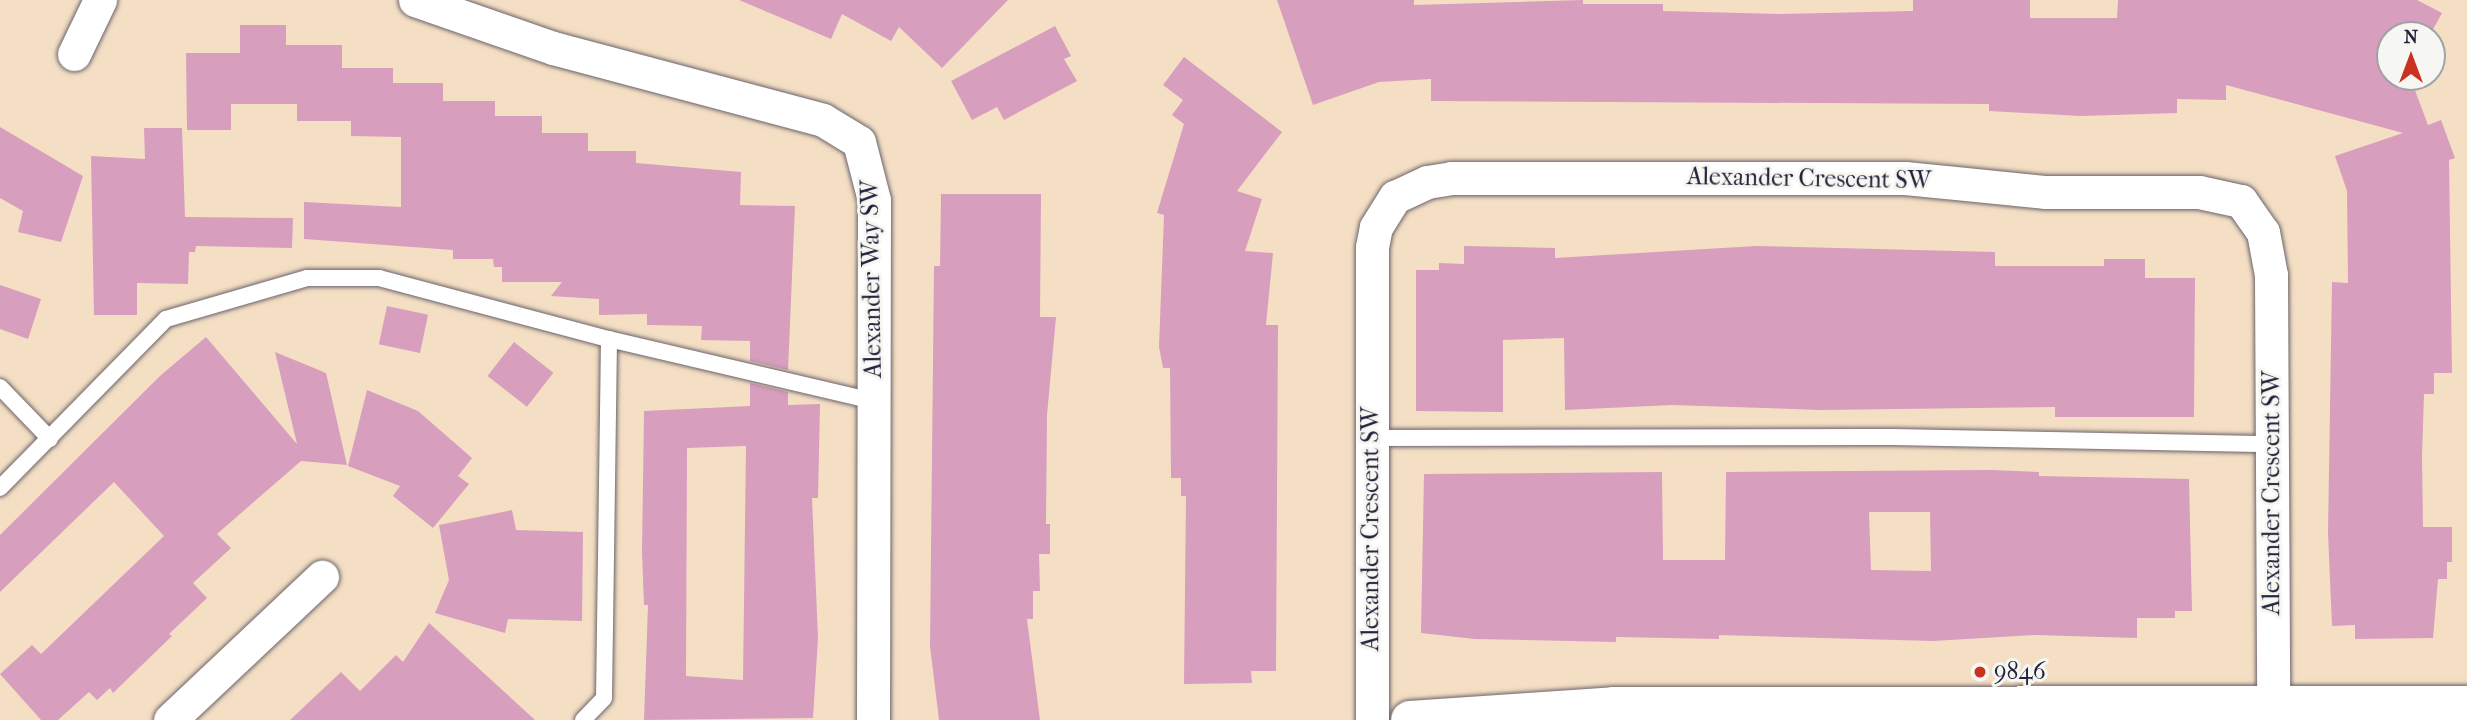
<!DOCTYPE html>
<html>
<head>
<meta charset="utf-8">
<style>
  body { margin:0 }
  #map { position:relative; width:2467px; height:720px; overflow:hidden; background:#f4dfc4; font-family:"IM FELL French Canon",serif }
  div>[style] { position:absolute }
  .building>* { inset:0; background:#d79ebe; transform-origin:0 0 }
  .roads { filter:drop-shadow(0 0 2px #6c646b) drop-shadow(0 0 2px #6c646b) }
  .service>* { height:16px; margin:-8px; padding:0 8px; transform-origin:8px; border-radius:8px; background:#fff }
  .minor>* { height:33px; margin:-16.5px; padding:0 16.5px; transform-origin:16.5px; border-radius:16.5px; background:#fff }
  .tertiary>* { height:38px; margin:-19px; padding:0 19px; transform-origin:19px; border-radius:19px; background:#fff }
  .dots>* { width:19px; height:19px; translate:-50% -50%; box-sizing:border-box; border:4px solid #f6f6f2; border-radius:50% }
  span { translate:-50% -50%; white-space:nowrap; text-align:center; line-height:1.15; -webkit-text-stroke:6px #f6f6f2; paint-order:stroke }
  .street-label { font-size:24px; color:#22223b }
  .poi-label { font-size:24px; color:#22223b }
  .left { translate:0 -50%; text-align:left }
  .north { position:absolute; left:2376px; top:21px; width:70px; height:70px; box-sizing:border-box; background:#f6f6f2; border:2px solid #a1a1a9; border-radius:50%; rotate:0deg; font-size:19px; font-weight:700; line-height:28px; text-align:center; color:#22223b }
  .north::after { content:''; display:block; margin:auto; width:24px; height:32px; background:#c8321e; clip-path:polygon(50% 0,100% 100%,50% 72%,0 100%) }
</style>
</head>
<body>
<div id="map">
  <div class="building">
    <i style="clip-path:polygon(739px 0,1008px 0,942px 68px,899px 27px,891px 41px,842px 14px,831px 39px)"></i>
    <i style="clip-path:polygon(1277px 0,1414px 0,1414px 5px,1583px 0,1583px 4px,1663px 4px,1663px 11px,1782px 14px,1913px 11px,1913px 0,2030px 0,2030px 18px,2117px 18px,2118px 0,2417px 0,2442px 13px,2430px 35px,2390px 35px,2390px 77px,2410px 77px,2428px 125px,2441px 120px,2455px 158px,2449px 160px,2452px 373px,2434px 373px,2434px 394px,2424px 394px,2422px 456px,2423px 527px,2452px 527px,2452px 562px,2447px 562px,2447px 579px,2438px 579px,2433px 638px,2355px 639px,2355px 625px,2332px 626px,2328px 533px,2332px 282px,2348px 283px,2347px 191px,2335px 156px,2403px 133px,2226px 85px,2226px 100px,2177px 99px,2177px 113px,2080px 116px,1989px 111px,1989px 104px,1431px 101px,1431px 79px,1379px 82px,1313px 105px)"></i>
    <i style="clip-path:polygon(240px 25px,286px 25px,286px 45px,342px 45px,342px 68px,393px 68px,393px 83px,443px 83px,443px 101px,495px 101px,495px 116px,542px 116px,542px 133px,588px 133px,588px 151px,636px 151px,636px 163px,741px 172px,740px 205px,795px 206px,788px 370px,750px 361px,750px 341px,701px 340px,702px 326px,647px 325px,647px 314px,599px 315px,599px 299px,551px 296px,562px 282px,502px 282px,502px 267px,494px 267px,493px 259px,453px 259px,453px 250px,304px 239px,304px 202px,401px 207px,401px 137px,351px 136px,351px 121px,297px 121px,297px 104px,231px 104px,231px 130px,187px 130px,186px 53px,240px 53px)"></i>
    <i style="clip-path:polygon(1055px 26px,1071px 56px,1064px 59px,1077px 81px,1004px 120px,997px 107px,972px 120px,951px 81px)"></i>
    <i style="clip-path:polygon(1184px 57px,1282px 132px,1237px 191px,1262px 199px,1245px 251px,1273px 253px,1266px 325px,1278px 325px,1276px 671px,1251px 671px,1252px 683px,1184px 684px,1186px 496px,1181px 496px,1181px 478px,1171px 478px,1170px 368px,1163px 368px,1159px 347px,1164px 215px,1157px 213px,1184px 124px,1172px 115px,1183px 100px,1163px 85px)"></i>
    <i style="clip-path:polygon(0 127px,83px 176px,61px 242px,18px 232px,23px 211px,0 198px)"></i>
    <i style="clip-path:polygon(144px 128px,182px 128px,185px 217px,293px 218px,292px 248px,196px 246px,195px 252px,189px 252px,188px 284px,137px 283px,137px 315px,94px 315px,91px 156px,145px 159px)"></i>
    <i style="clip-path:polygon(941px 194px,1041px 194px,1040px 317px,1056px 317px,1047px 415px,1046px 524px,1050px 524px,1050px 554px,1039px 554px,1040px 591px,1033px 591px,1033px 619px,1027px 619px,1040px 720px,939px 720px,930px 646px,934px 266px,940px 266px)"></i>
    <i style="clip-path:polygon(1464px 246px,1555px 248px,1555px 258px,1756px 246px,1995px 252px,1995px 266px,2104px 266px,2104px 259px,2145px 259px,2145px 278px,2195px 278px,2194px 417px,2055px 417px,2055px 407px,1821px 410px,1672px 405px,1565px 410px,1564px 338px,1503px 340px,1503px 412px,1416px 411px,1416px 270px,1439px 270px,1439px 263px,1464px 264px)"></i>
    <i style="clip-path:polygon(0 285px,41px 299px,28px 339px,0 329px)"></i>
    <i style="left:387px;top:306px;width:42px;height:39px;rotate:12deg"></i>
    <i style="clip-path:polygon(206px 337px,297px 444px,275px 352px,326px 373px,347px 465px,301px 461px,217px 534px,231px 548px,193px 583px,207px 598px,169px 634px,172px 636px,113px 693px,110px 688px,97px 700px,89px 692px,58px 720px,41px 720px,0 674px,32px 645px,41px 654px,164px 536px,114px 482px,0 592px,0 535px,161px 375px)"></i>
    <i style="left:514px;top:342px;width:50px;height:43px;rotate:38deg"></i>
    <i style="clip-path:polygon(evenodd,750px 383px,788px 392px,788px 405px,820px 404px,818px 498px,812px 498px,818px 638px,813px 718px,644px 720px,648px 605px,644px 605px,642px 552px,644px 411px,750px 406px,750px 383px,746px 446px,743px 680px,686px 676px,687px 448px,746px 446px)"></i>
    <i style="clip-path:polygon(367px 390px,418px 411px,472px 458px,458px 476px,469px 484px,433px 528px,393px 496px,400px 486px,348px 466px)"></i>
    <i style="clip-path:polygon(evenodd,1991px 470px,2039px 472px,2039px 476px,2189px 479px,2192px 611px,2175px 611px,2175px 618px,2137px 618px,2137px 638px,2035px 635px,1933px 641px,1719px 635px,1719px 639px,1616px 637px,1616px 642px,1475px 639px,1421px 633px,1424px 474px,1662px 472px,1663px 560px,1725px 560px,1726px 472px,1991px 470px,1869px 512px,1930px 512px,1931px 571px,1871px 570px,1869px 512px)"></i>
    <i style="clip-path:polygon(512px 510px,516px 530px,583px 532px,582px 621px,508px 619px,505px 633px,435px 613px,449px 580px,439px 525px)"></i>
    <i style="clip-path:polygon(429px 623px,535px 720px,290px 720px,341px 672px,360px 691px,396px 655px,403px 662px)"></i>
  </div>
  <div class="roads">
    <div class="service">
      <i style="left:0;top:387px;width:72px;rotate:46.1deg"></i>
      <i style="left:1370px;top:438px;width:523px;rotate:-0.11deg"></i>
      <i style="left:1893px;top:437px;width:379px;rotate:1.1deg"></i>
      <i style="left:0;top:488px;width:237px;rotate:-45.5deg"></i>
      <i style="left:166px;top:319px;width:147px;rotate:-16.2deg"></i>
      <i style="left:307px;top:278px;width:72px"></i>
      <i style="left:379px;top:278px;width:238px;rotate:14.9deg"></i>
      <i style="left:609px;top:339px;width:272px;rotate:13.2deg"></i>
      <i style="left:583px;top:720px;width:30px;rotate:-46deg"></i>
      <i style="left:604px;top:698px;width:359px;rotate:-89.2deg"></i>
    </div>
    <div class="minor">
      <i style="left:415px;top:0;width:146px;rotate:19.2deg"></i>
      <i style="left:553px;top:48px;width:279px;rotate:14.9deg"></i>
      <i style="left:823px;top:120px;width:42px;rotate:31.4deg"></i>
      <i style="left:859px;top:142px;width:60px;rotate:75.5deg"></i>
      <i style="left:874px;top:200px;width:520px;rotate:90.11deg"></i>
      <i style="left:74px;top:54px;width:60px;rotate:-64.3deg"></i>
      <i style="left:170px;top:720px;width:209px;rotate:-43.3deg"></i>
      <i style="left:1372px;top:720px;width:473px;rotate:-90deg"></i>
      <i style="left:1372px;top:247px;width:20px;rotate:-79deg"></i>
      <i style="left:1376px;top:227px;width:36px;rotate:-58deg"></i>
      <i style="left:1395px;top:197px;width:35px;rotate:-25deg"></i>
      <i style="left:1427px;top:182px;width:24px;rotate:-9deg"></i>
      <i style="left:1451px;top:178px;width:454px"></i>
      <i style="left:1905px;top:178px;width:142px;rotate:5.7deg"></i>
      <i style="left:2046px;top:192px;width:153px"></i>
      <i style="left:2199px;top:192px;width:43px;rotate:12.1deg"></i>
      <i style="left:2241px;top:201px;width:38px;rotate:55deg"></i>
      <i style="left:2263px;top:232px;width:44px;rotate:79.5deg"></i>
      <i style="left:2271px;top:275px;width:430px;rotate:89.7deg"></i>
    </div>
    <div class="tertiary">
      <i style="left:1410px;top:720px;width:204px;rotate:-3.9deg"></i>
      <i style="left:1614px;top:706px;width:853px;rotate:-0.07deg"></i>
    </div>
  </div>
  <div class="dots">
    <i style="left:1980px;top:672px;background:#c8321e"></i>
  </div>
  <div class="street-label">
    <span style="left:1809px;top:179px;rotate:1deg">Alexander Crescent SW</span>
    <span style="left:872px;top:279px;rotate:-91deg">Alexander Way SW</span>
    <span style="left:2272px;top:493px;rotate:-90deg">Alexander Crescent SW</span>
    <span style="left:1371px;top:529px;rotate:-90deg">Alexander Crescent SW</span>
  </div>
  <div class="poi-label">
    <span class="left" style="left:1994px;top:672px">9846</span>
  </div>
  <div class="north">N</div>
</div>
</body>
</html>
